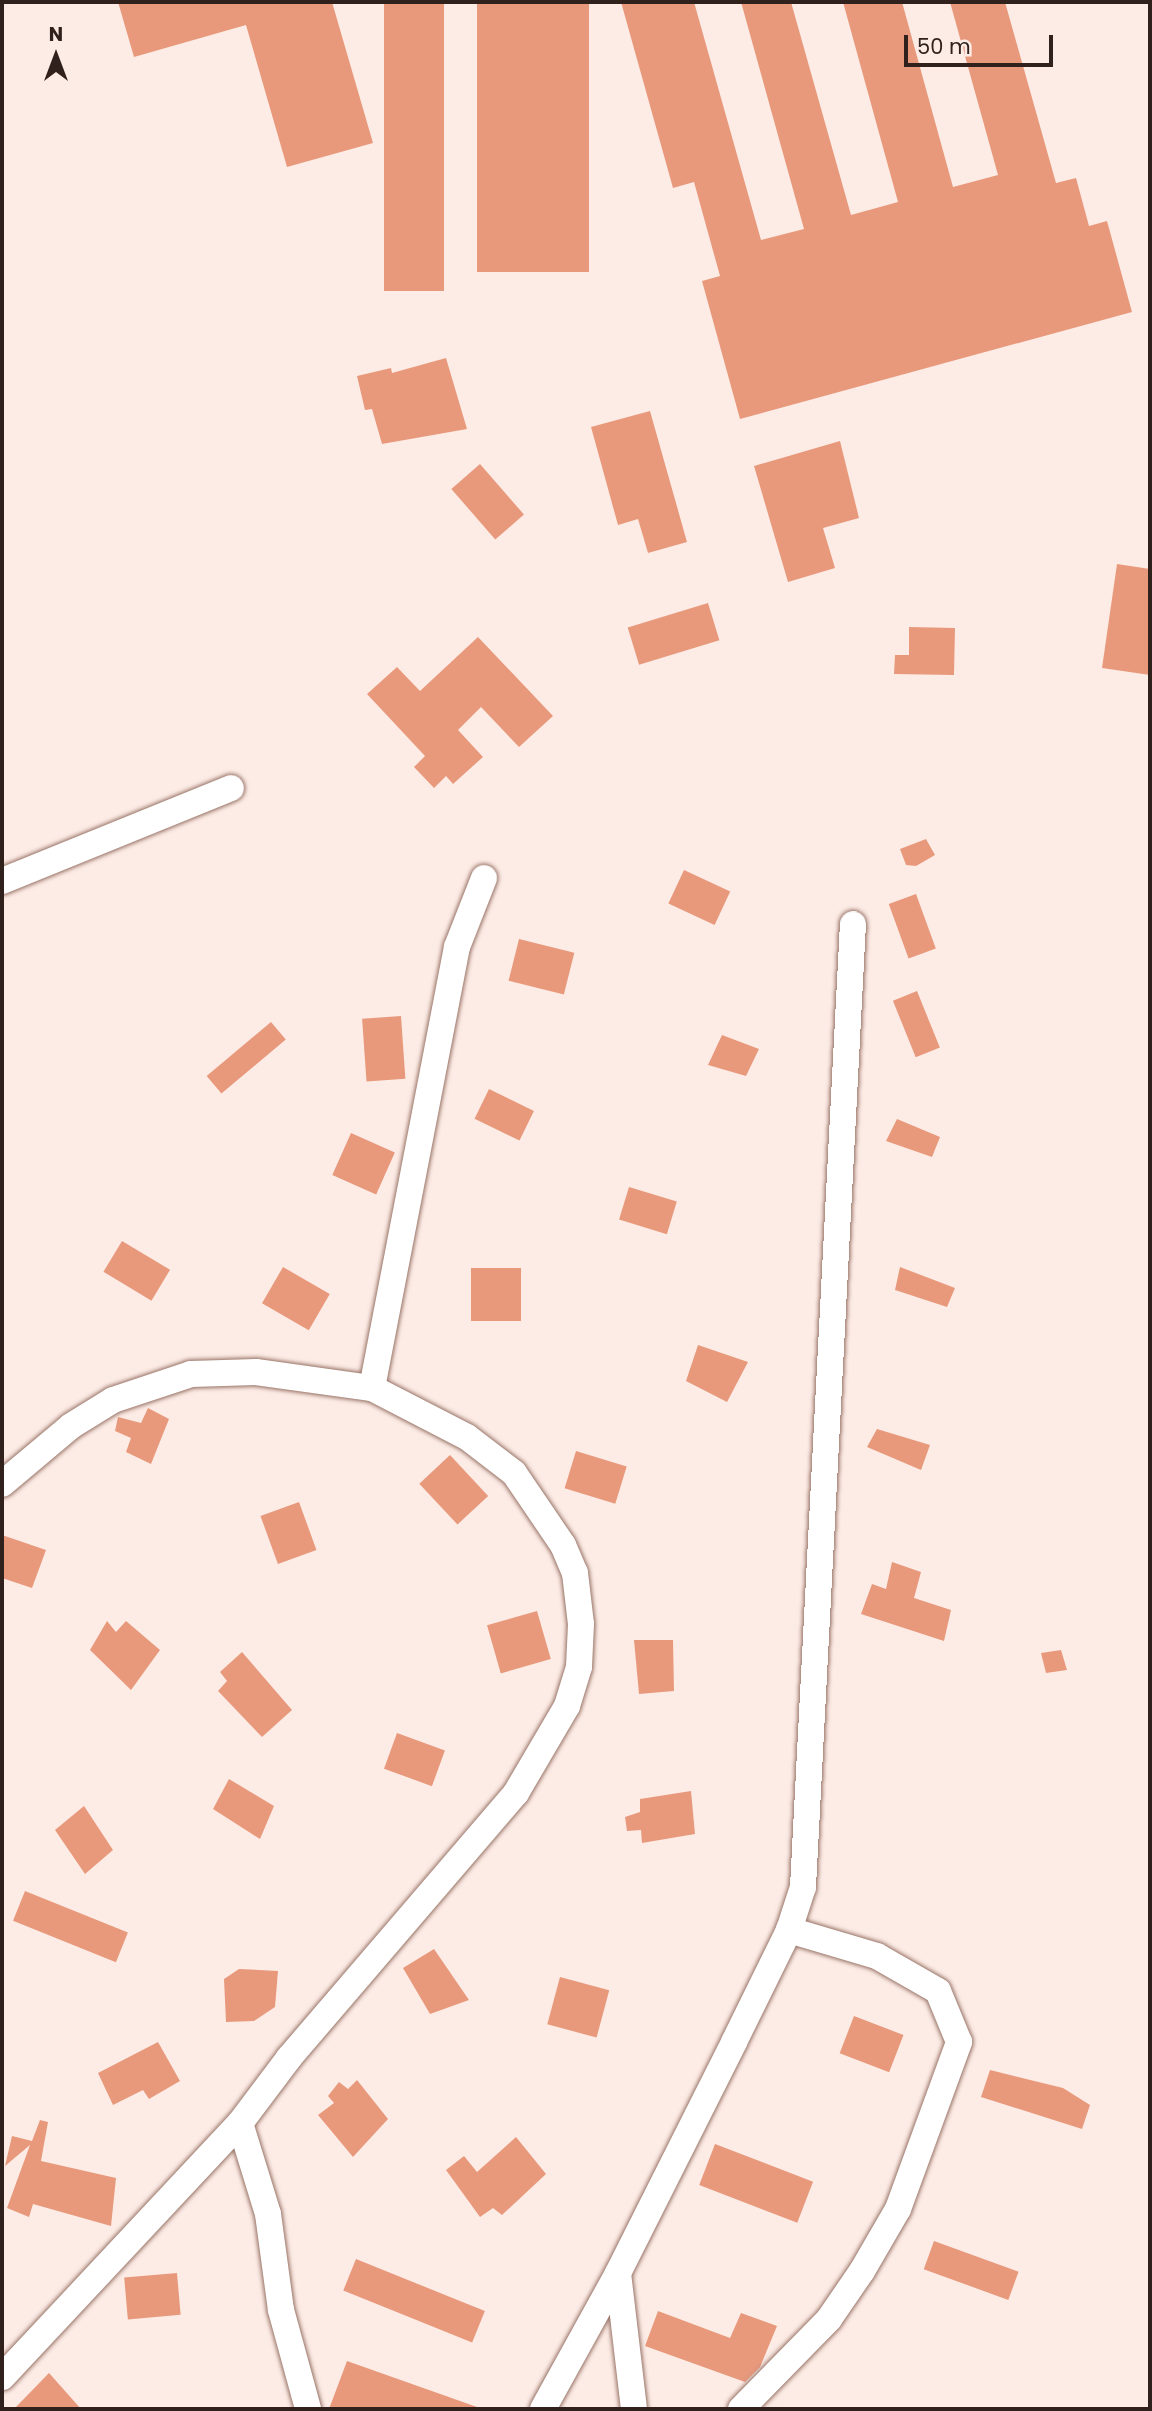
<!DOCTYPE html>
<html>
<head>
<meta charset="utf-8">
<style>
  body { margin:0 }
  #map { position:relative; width:1152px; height:2411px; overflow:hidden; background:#fdece6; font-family:Poppins,sans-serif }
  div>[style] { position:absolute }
  .building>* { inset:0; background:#e8997c; transform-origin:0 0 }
  .roads { filter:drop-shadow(0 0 2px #987467) drop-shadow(0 0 2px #987467) }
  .minor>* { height:26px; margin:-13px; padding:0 13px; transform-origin:13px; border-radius:13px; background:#fff }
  span { translate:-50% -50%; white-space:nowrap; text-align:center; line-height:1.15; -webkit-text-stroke:6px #fdece6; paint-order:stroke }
  .frame { position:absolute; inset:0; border:4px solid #30211c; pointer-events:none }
  .north { position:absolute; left:21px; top:21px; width:70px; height:70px; -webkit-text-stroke:5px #fdece6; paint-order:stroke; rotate:0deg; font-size:19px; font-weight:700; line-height:28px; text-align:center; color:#30211c }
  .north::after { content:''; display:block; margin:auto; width:24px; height:32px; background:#30211c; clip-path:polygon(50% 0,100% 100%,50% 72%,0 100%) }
  .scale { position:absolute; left:904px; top:35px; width:149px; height:32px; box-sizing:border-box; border:4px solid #30211c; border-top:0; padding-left:9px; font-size:21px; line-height:24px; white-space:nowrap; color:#30211c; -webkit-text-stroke:5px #fdece6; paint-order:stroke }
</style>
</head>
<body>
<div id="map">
  <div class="building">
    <i style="clip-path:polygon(118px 2px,332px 2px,373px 143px,287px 167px,246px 25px,134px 57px)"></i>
    <i style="left:384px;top:2px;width:60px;height:289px"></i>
    <i style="left:477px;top:2px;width:112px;height:270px"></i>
    <i style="clip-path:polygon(621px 2px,694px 2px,761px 240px,804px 229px,741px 2px,791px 2px,851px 215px,898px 202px,843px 2px,902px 2px,953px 187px,998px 175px,950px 2px,1005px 2px,1056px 183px,1076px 178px,1089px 226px,1107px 221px,1132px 312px,740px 419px,702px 281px,720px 276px,694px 182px,673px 188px)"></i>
    <i style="clip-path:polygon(446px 358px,467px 429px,382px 444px,372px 409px,365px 410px,357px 376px,391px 368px,392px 373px)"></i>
    <i style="clip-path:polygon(650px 411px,687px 542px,648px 553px,638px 519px,618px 525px,591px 427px)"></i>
    <i style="clip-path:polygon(840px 441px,859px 518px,823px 528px,835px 568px,788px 582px,754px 466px)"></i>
    <i style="left:480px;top:464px;width:67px;height:38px;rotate:49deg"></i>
    <i style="clip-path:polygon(1117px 564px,1150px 569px,1150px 675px,1102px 668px)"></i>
    <i style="left:708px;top:603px;width:39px;height:84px;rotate:73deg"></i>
    <i style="clip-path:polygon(909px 627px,955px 628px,954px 675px,894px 674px,895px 655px,909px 655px)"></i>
    <i style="clip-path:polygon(478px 637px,553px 716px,519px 747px,481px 707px,458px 730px,483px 757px,453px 784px,446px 776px,434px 788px,414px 767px,425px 756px,367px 694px,397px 667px,420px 691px)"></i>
    <i style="clip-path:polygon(926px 839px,935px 855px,916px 866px,906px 865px,900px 849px)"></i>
    <i style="left:684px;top:870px;width:51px;height:37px;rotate:25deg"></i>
    <i style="left:916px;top:894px;width:58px;height:29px;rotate:70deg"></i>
    <i style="left:519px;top:939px;width:57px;height:43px;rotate:14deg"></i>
    <i style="left:917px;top:991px;width:61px;height:26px;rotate:68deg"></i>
    <i style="left:401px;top:1016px;width:63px;height:39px;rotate:86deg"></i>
    <i style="left:271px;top:1022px;width:23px;height:84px;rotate:50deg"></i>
    <i style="clip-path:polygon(722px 1035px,759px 1049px,746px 1076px,708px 1065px)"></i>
    <i style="left:489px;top:1089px;width:50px;height:33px;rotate:26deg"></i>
    <i style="clip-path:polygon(897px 1119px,940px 1137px,932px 1157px,886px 1141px)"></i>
    <i style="left:351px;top:1133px;width:48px;height:46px;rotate:24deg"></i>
    <i style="left:629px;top:1187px;width:50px;height:34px;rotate:17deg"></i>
    <i style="left:122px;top:1241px;width:56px;height:36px;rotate:31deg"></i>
    <i style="left:283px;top:1267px;width:54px;height:42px;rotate:30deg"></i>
    <i style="clip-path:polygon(900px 1267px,955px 1288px,947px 1307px,895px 1290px)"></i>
    <i style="left:521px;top:1268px;width:53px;height:50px;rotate:90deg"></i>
    <i style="clip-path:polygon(698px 1345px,748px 1362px,727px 1402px,686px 1381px)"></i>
    <i style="clip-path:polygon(148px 1408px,169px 1419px,151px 1464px,126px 1452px,131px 1438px,115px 1431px,118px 1417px,141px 1423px)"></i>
    <i style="clip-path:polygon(877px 1429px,930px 1445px,921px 1470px,867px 1447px)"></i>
    <i style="left:576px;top:1451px;width:53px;height:39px;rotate:17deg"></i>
    <i style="left:450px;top:1455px;width:56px;height:42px;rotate:47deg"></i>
    <i style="left:299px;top:1502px;width:51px;height:41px;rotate:70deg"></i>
    <i style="clip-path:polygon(2px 1535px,46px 1550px,32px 1588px,2px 1578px)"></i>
    <i style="clip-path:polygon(892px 1562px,921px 1572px,914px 1598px,951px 1610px,944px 1641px,861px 1614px,872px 1584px,886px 1589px)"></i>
    <i style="left:537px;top:1611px;width:50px;height:52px;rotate:74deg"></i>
    <i style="clip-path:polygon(107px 1621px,116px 1632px,126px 1621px,160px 1650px,131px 1690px,90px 1650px)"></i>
    <i style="clip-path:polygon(634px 1640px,673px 1640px,674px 1691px,639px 1694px)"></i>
    <i style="clip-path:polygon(1061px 1650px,1067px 1670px,1046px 1673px,1041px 1653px)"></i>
    <i style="clip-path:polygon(242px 1652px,292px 1710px,262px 1737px,218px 1691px,227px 1681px,220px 1672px)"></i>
    <i style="left:397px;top:1733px;width:51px;height:38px;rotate:20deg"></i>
    <i style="clip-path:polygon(229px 1779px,274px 1806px,260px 1839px,213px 1809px)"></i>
    <i style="clip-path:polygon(691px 1791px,695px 1834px,642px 1843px,641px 1830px,627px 1831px,625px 1817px,640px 1812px,640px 1799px)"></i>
    <i style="clip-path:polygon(84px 1806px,113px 1850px,85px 1874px,55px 1830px)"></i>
    <i style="left:25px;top:1891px;width:111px;height:32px;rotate:22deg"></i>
    <i style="clip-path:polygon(434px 1949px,469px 2000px,430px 2014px,403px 1968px)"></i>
    <i style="clip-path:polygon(239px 1969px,278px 1971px,275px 2007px,254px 2021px,226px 2022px,224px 1979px)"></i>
    <i style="left:560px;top:1977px;width:51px;height:49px;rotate:15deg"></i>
    <i style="left:854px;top:2016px;width:53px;height:40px;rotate:21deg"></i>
    <i style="clip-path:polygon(158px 2042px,180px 2081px,149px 2099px,143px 2090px,113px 2105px,98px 2073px)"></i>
    <i style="clip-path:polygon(990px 2070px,1063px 2088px,1090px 2105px,1082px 2129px,981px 2097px)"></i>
    <i style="clip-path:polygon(357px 2080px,388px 2119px,353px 2157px,318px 2115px,334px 2103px,328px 2096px,339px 2082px,348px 2089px)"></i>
    <i style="clip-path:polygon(40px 2120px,48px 2122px,41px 2161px,116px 2178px,111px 2226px,33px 2204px,29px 2217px,7px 2208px,30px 2145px,5px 2166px,12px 2136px,32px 2141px)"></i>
    <i style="clip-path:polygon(516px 2137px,546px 2174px,502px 2215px,493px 2208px,480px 2217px,446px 2170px,464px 2156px,477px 2172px)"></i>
    <i style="left:715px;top:2144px;width:105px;height:44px;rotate:21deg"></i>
    <i style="left:934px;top:2241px;width:90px;height:30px;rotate:20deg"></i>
    <i style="left:356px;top:2259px;width:139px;height:34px;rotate:22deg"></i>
    <i style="left:177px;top:2273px;width:42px;height:53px;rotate:85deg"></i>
    <i style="clip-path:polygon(658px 2311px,730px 2338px,741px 2313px,777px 2326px,760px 2367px,745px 2382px,645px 2346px)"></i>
    <i style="clip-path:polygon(347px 2361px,477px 2407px,476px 2409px,329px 2409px)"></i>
    <i style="clip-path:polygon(49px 2373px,81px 2409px,14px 2409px)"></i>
  </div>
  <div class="roads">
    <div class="minor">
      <i style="left:2px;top:881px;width:247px;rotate:-22.1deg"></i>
      <i style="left:372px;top:1388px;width:449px;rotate:-79.1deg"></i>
      <i style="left:457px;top:947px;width:74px;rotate:-68.6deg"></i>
      <i style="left:2px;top:1484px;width:90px;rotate:-40deg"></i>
      <i style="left:71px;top:1426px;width:49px;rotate:-31.8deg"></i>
      <i style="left:113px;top:1400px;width:82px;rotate:-18.4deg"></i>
      <i style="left:191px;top:1374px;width:65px;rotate:-1.8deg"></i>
      <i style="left:256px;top:1372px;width:117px;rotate:7.9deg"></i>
      <i style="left:372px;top:1388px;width:107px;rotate:27.3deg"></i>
      <i style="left:467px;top:1437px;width:59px;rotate:37.5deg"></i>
      <i style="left:514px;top:1473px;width:87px;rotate:55.8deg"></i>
      <i style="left:563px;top:1545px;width:30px;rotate:67deg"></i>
      <i style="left:575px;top:1573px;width:51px;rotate:83.3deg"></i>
      <i style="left:581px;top:1624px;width:43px;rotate:92.7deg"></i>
      <i style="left:579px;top:1667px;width:41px;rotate:107.1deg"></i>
      <i style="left:567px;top:1706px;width:101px;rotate:120.4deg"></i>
      <i style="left:516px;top:1793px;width:349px;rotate:130.6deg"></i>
      <i style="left:289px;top:2058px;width:81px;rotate:127deg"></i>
      <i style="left:240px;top:2123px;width:348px;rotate:133.1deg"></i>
      <i style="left:240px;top:2123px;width:95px;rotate:72.9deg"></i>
      <i style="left:268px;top:2214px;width:97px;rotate:82.3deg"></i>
      <i style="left:281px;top:2310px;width:103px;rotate:74.7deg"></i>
      <i style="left:618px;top:2273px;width:137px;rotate:83.3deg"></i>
      <i style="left:543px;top:2409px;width:155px;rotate:-61.1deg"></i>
      <i style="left:618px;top:2273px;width:258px;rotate:-63.3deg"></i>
      <i style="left:734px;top:2042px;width:125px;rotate:-63.8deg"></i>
      <i style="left:789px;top:1930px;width:45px;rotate:-72deg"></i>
      <i style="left:803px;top:1887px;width:964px;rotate:-87.03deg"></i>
      <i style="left:741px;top:2409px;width:126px;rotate:-45.6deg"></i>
      <i style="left:829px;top:2319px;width:58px;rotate:-55.5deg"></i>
      <i style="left:862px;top:2271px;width:72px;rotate:-59.9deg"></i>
      <i style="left:898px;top:2209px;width:178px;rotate:-69.9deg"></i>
      <i style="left:959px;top:2042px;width:55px;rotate:-112.4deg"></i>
      <i style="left:938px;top:1991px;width:70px;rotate:-150.2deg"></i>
      <i style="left:877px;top:1956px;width:92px;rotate:-163.5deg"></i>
    </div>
  </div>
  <div class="frame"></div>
  <div class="north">N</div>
  <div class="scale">50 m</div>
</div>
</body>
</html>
